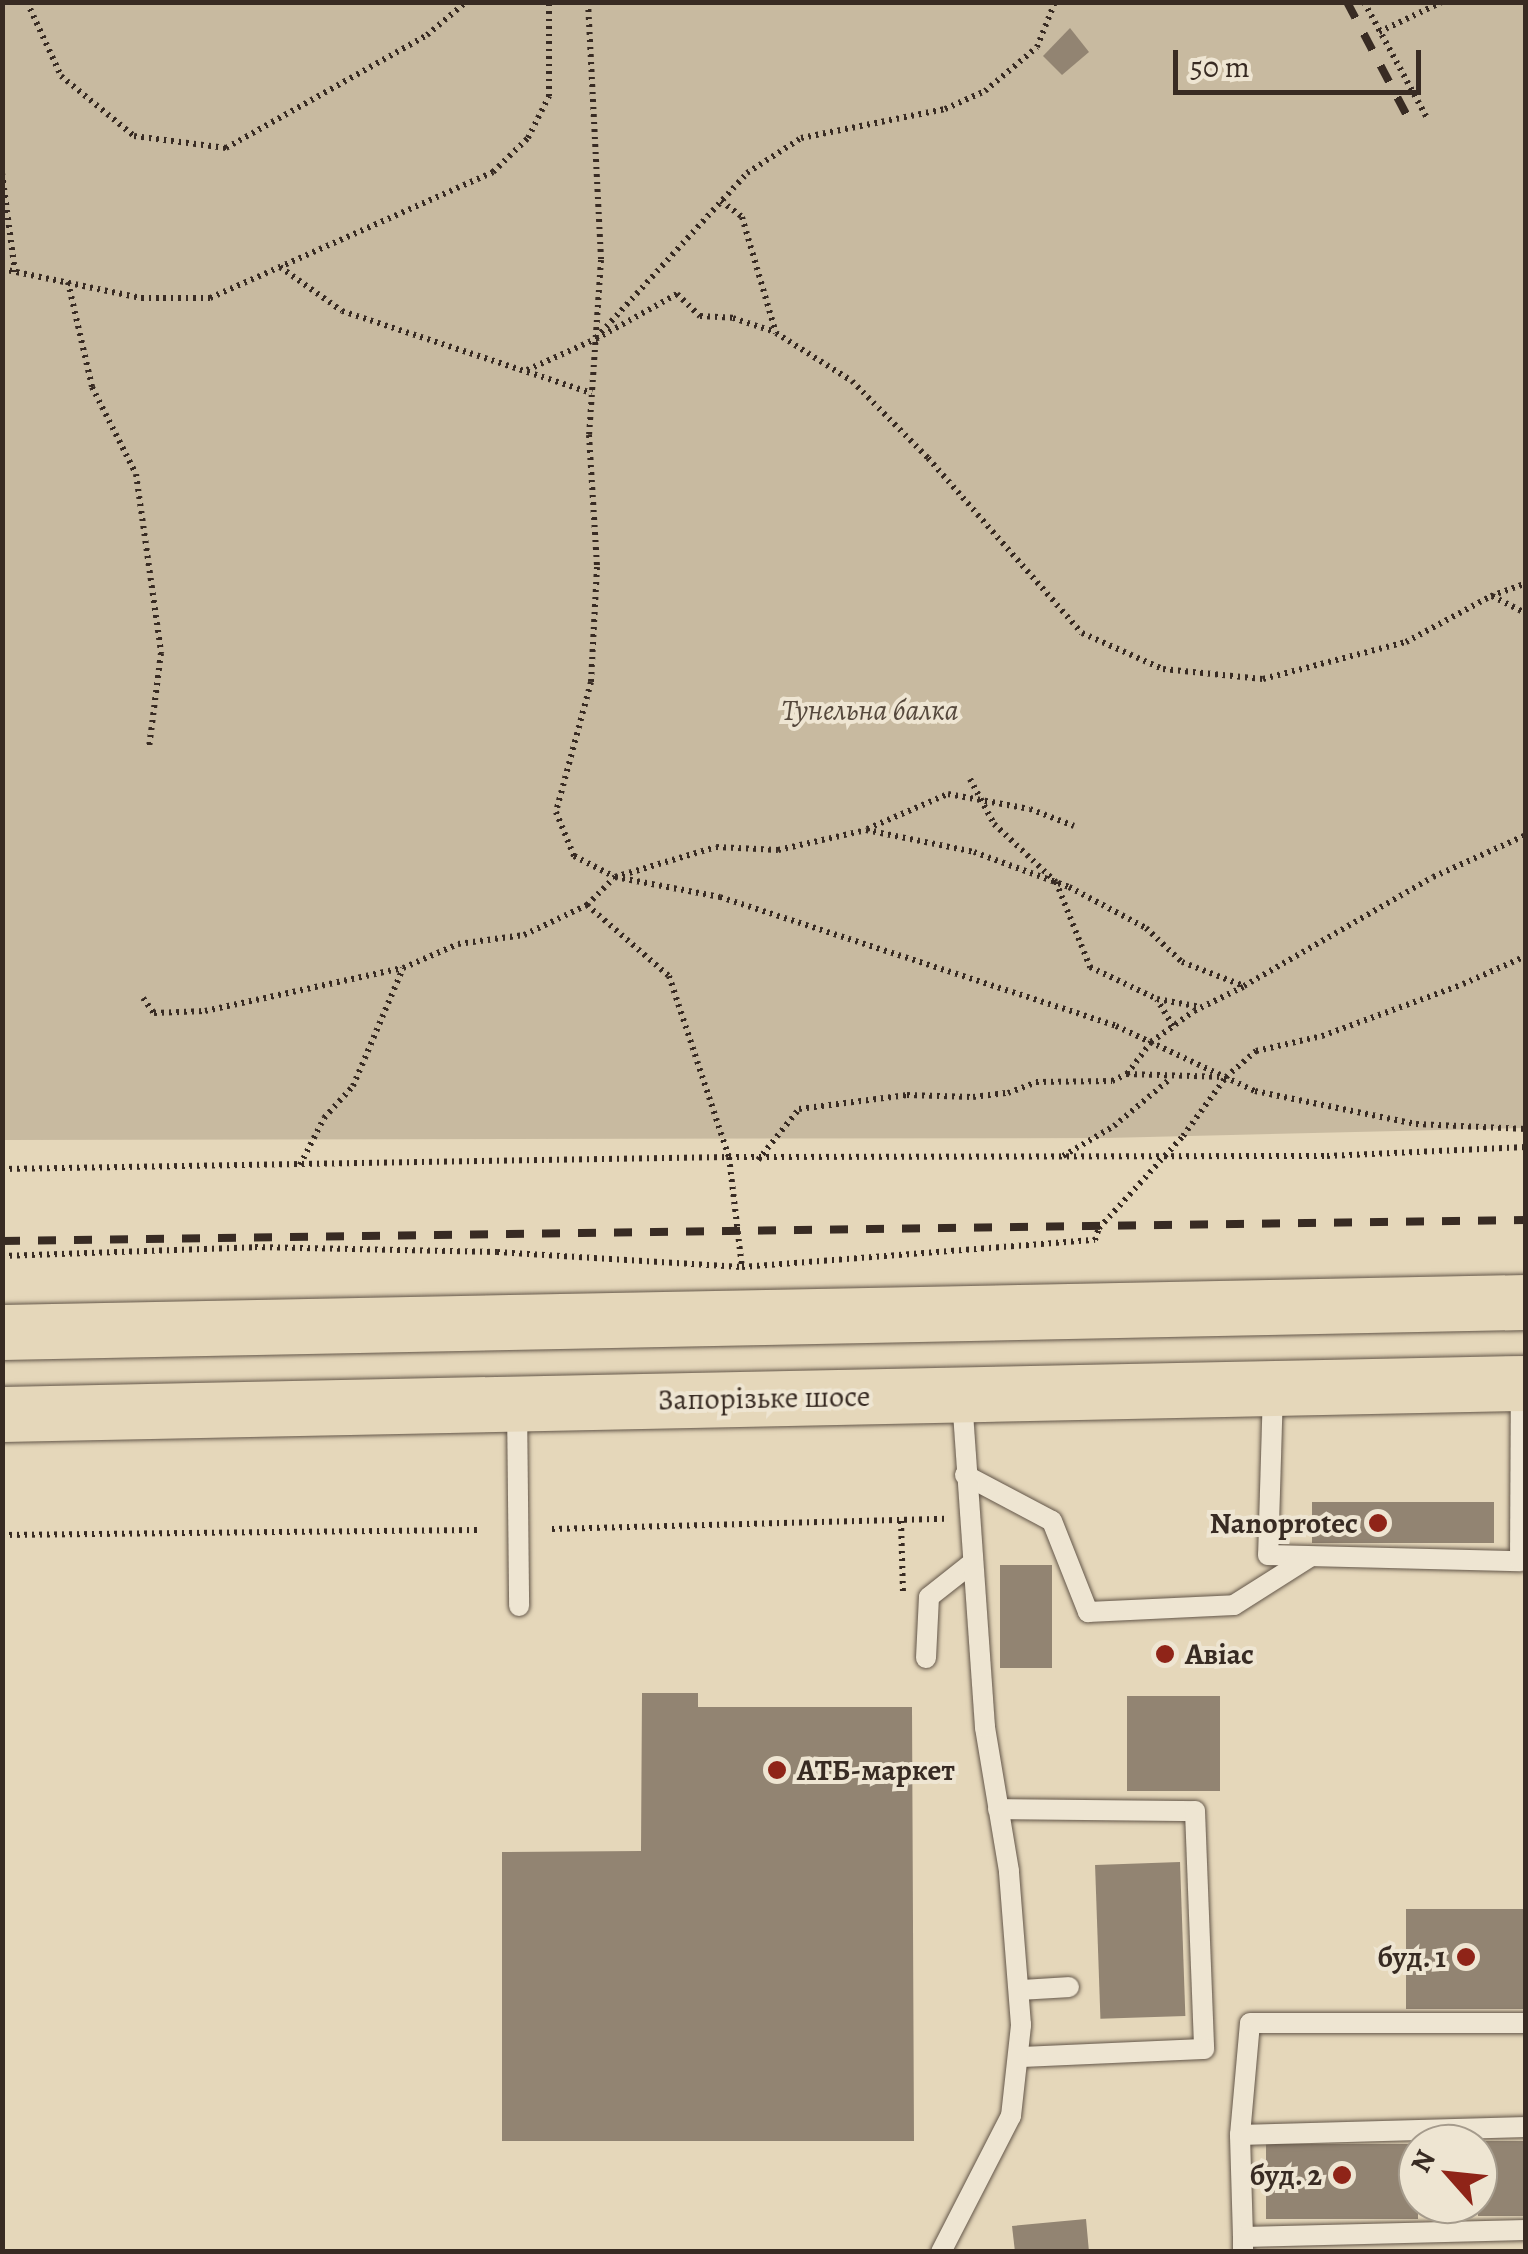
<!DOCTYPE html>
<html>
<head>
<meta charset="utf-8">
<style>
  body { margin:0 }
  #map { position:relative; width:1528px; height:2254px; overflow:hidden; background:#e5d7ba; font-family:Alegreya,serif }
  div>[style] { position:absolute }
  .green>* { inset:0; background:#c8baa0 }
  .building>* { inset:0; background:#928472; transform-origin:0 0 }
  .path>* { height:6px; margin-top:-3px; transform-origin:0; background:repeating-linear-gradient(90deg,#382b23 0 2.5px,transparent 0 7.5px) }
  .roads { filter:drop-shadow(0 0 2px #635649) drop-shadow(0 0 2px #635649) }
  .service>* { height:20px; margin:-10px; padding:0 10px; transform-origin:10px; border-radius:10px; background:#eee5d2 }
  .primary>* { height:55px; margin:-27.5px; padding:0 27.5px; transform-origin:27.5px; border-radius:27.5px; background:#e5d7ba }
  .rail>* { height:8px; margin-top:-4px; transform-origin:0; background:repeating-linear-gradient(90deg,#382b23 0 18px,transparent 0 36px) }
  .dots>* { width:28px; height:28px; translate:-50% -50%; box-sizing:border-box; border:5px solid #eee5d2; border-radius:50% }
  span { translate:-50% -50%; white-space:nowrap; text-align:center; line-height:1.15; -webkit-text-stroke:8px #eee5d2; paint-order:stroke }
  .park-label { font-size:30px; color:#55483c; font-style:italic }
  .street-label { font-size:30px; color:#382b23 }
  .poi-label { font-size:30px; color:#382b23; font-weight:700 }
  .right { translate:-100% -50%; text-align:right }
  .left { translate:0 -50%; text-align:left }
  .frame { position:absolute; inset:0; border:5px solid #382b23; pointer-events:none }
  .north { position:absolute; left:1398px; top:2124px; width:100px; height:100px; box-sizing:border-box; background:#eee5d2; border:2px solid #a59b8c; border-radius:50%; rotate:297deg; font-size:28px; font-weight:700; line-height:40px; text-align:center; color:#382b23 }
  .north::after { content:''; display:block; margin:auto; width:35px; height:45px; background:#8f2418; clip-path:polygon(50% 0,100% 100%,50% 72%,0 100%) }
  .scale { position:absolute; left:1173px; top:50px; width:248px; height:45px; box-sizing:border-box; border:5px solid #382b23; border-top:0; padding-left:12px; font-size:30px; line-height:35px; white-space:nowrap; color:#382b23; -webkit-text-stroke:8px #eee5d2; paint-order:stroke }
</style>
</head>
<body>
<div id="map">
  <div class="green">
    <i style="clip-path:polygon(2px 3px,1525px 3px,1525px 1128px,1106px 1138px,3px 1140px)"></i>
  </div>
  <div class="building">
    <i style="clip-path:polygon(1070px 28px,1089px 52px,1062px 75px,1043px 56px)"></i>
    <i style="left:1494px;top:1502px;width:41px;height:182px;rotate:90deg"></i>
    <i style="left:1052px;top:1565px;width:103px;height:52px;rotate:90deg"></i>
    <i style="clip-path:polygon(642px 1693px,698px 1693px,698px 1707px,912px 1707px,914px 2141px,502px 2141px,502px 1852px,641px 1851px)"></i>
    <i style="left:1127px;top:1696px;width:93px;height:95px"></i>
    <i style="left:1180px;top:1862px;width:154px;height:85px;rotate:88deg"></i>
    <i style="left:1406px;top:1909px;width:120px;height:100px"></i>
    <i style="left:1526px;top:2141px;width:75px;height:48px;rotate:90deg"></i>
    <i style="left:1418px;top:2144px;width:75px;height:152px;rotate:90deg"></i>
    <i style="clip-path:polygon(1086px 2219px,1089px 2252px,1015px 2252px,1012px 2226px)"></i>
  </div>
  <div class="path">
    <i style="left:27px;top:2px;width:81px;rotate:65.3deg"></i>
    <i style="left:61px;top:76px;width:94px;rotate:39.4deg"></i>
    <i style="left:134px;top:136px;width:93px;rotate:7.4deg"></i>
    <i style="left:226px;top:148px;width:231px;rotate:-29.3deg"></i>
    <i style="left:427px;top:35px;width:51px;rotate:-40.2deg"></i>
    <i style="left:588px;top:2px;width:258px;rotate:87.1deg"></i>
    <i style="left:601px;top:260px;width:175px;rotate:93.9deg"></i>
    <i style="left:589px;top:435px;width:132px;rotate:86.5deg"></i>
    <i style="left:597px;top:567px;width:115px;rotate:93deg"></i>
    <i style="left:591px;top:682px;width:135px;rotate:105.1deg"></i>
    <i style="left:556px;top:812px;width:48px;rotate:67.8deg"></i>
    <i style="left:574px;top:856px;width:46px;rotate:27.1deg"></i>
    <i style="left:615px;top:877px;width:107px;rotate:10.8deg"></i>
    <i style="left:720px;top:897px;width:416px;rotate:18deg"></i>
    <i style="left:1116px;top:1026px;width:153px;rotate:25.1deg"></i>
    <i style="left:1255px;top:1091px;width:164px;rotate:11.6deg"></i>
    <i style="left:1416px;top:1124px;width:110px;rotate:2.6deg"></i>
    <i style="left:1364px;top:2px;width:132px;rotate:61.5deg"></i>
    <i style="left:1379px;top:32px;width:70px;rotate:-25.5deg"></i>
    <i style="left:2px;top:173px;width:100px;rotate:82.5deg"></i>
    <i style="left:721px;top:201px;width:26px;rotate:37deg"></i>
    <i style="left:742px;top:217px;width:121px;rotate:73.7deg"></i>
    <i style="left:776px;top:333px;width:90px;rotate:32.3deg"></i>
    <i style="left:852px;top:381px;width:108px;rotate:45.4deg"></i>
    <i style="left:928px;top:458px;width:233px;rotate:48.7deg"></i>
    <i style="left:1082px;top:633px;width:89px;rotate:24deg"></i>
    <i style="left:1163px;top:669px;width:100px;rotate:5.7deg"></i>
    <i style="left:1263px;top:679px;width:148px;rotate:-14.5deg"></i>
    <i style="left:1406px;top:642px;width:97px;rotate:-28.4deg"></i>
    <i style="left:1491px;top:596px;width:37px;rotate:-20deg"></i>
    <i style="left:280px;top:267px;width:76px;rotate:35.4deg"></i>
    <i style="left:342px;top:311px;width:263px;rotate:18.2deg"></i>
    <i style="left:2px;top:269px;width:142px;rotate:11.8deg"></i>
    <i style="left:141px;top:298px;width:69px"></i>
    <i style="left:210px;top:298px;width:310px;rotate:-24deg"></i>
    <i style="left:493px;top:172px;width:49px;rotate:-44.2deg"></i>
    <i style="left:528px;top:138px;width:47px;rotate:-63.4deg"></i>
    <i style="left:549px;top:96px;width:94px;rotate:-90deg"></i>
    <i style="left:68px;top:282px;width:108px;rotate:77.1deg"></i>
    <i style="left:92px;top:387px;width:97px;rotate:63.2deg"></i>
    <i style="left:136px;top:474px;width:181px;rotate:82deg"></i>
    <i style="left:161px;top:653px;width:96px;rotate:97.2deg"></i>
    <i style="left:596px;top:338px;width:224px;rotate:-47.5deg"></i>
    <i style="left:747px;top:173px;width:64px;rotate:-32.9deg"></i>
    <i style="left:801px;top:138px;width:147px;rotate:-11.4deg"></i>
    <i style="left:945px;top:109px;width:44px;rotate:-24.2deg"></i>
    <i style="left:985px;top:91px;width:68px;rotate:-40.2deg"></i>
    <i style="left:1037px;top:47px;width:48px;rotate:-68.2deg"></i>
    <i style="left:527px;top:370px;width:76px;rotate:-24.2deg"></i>
    <i style="left:596px;top:339px;width:93px;rotate:-29.1deg"></i>
    <i style="left:677px;top:294px;width:32px;rotate:44deg"></i>
    <i style="left:700px;top:316px;width:33px;rotate:3deg"></i>
    <i style="left:733px;top:318px;width:44px;rotate:18.4deg"></i>
    <i style="left:1492px;top:596px;width:38px;rotate:27deg"></i>
    <i style="left:970px;top:779px;width:51px;rotate:61.9deg"></i>
    <i style="left:994px;top:824px;width:85px;rotate:43.1deg"></i>
    <i style="left:1056px;top:882px;width:92px;rotate:68.2deg"></i>
    <i style="left:1090px;top:967px;width:74px;rotate:25.5deg"></i>
    <i style="left:867px;top:829px;width:88px;rotate:-23.4deg"></i>
    <i style="left:948px;top:794px;width:83px;rotate:10.4deg"></i>
    <i style="left:1030px;top:809px;width:47px;rotate:21.1deg"></i>
    <i style="left:587px;top:905px;width:108px;rotate:40.9deg"></i>
    <i style="left:669px;top:976px;width:191px;rotate:71.7deg"></i>
    <i style="left:729px;top:1157px;width:111px;rotate:83.3deg"></i>
    <i style="left:143px;top:998px;width:19px;rotate:54deg"></i>
    <i style="left:154px;top:1013px;width:51px;rotate:-2.2deg"></i>
    <i style="left:205px;top:1011px;width:202px;rotate:-12.3deg"></i>
    <i style="left:1173px;top:1026px;width:31px;rotate:-121deg"></i>
    <i style="left:1157px;top:999px;width:44px;rotate:10.5deg"></i>
    <i style="left:1127px;top:1074px;width:40px;rotate:-53deg"></i>
    <i style="left:1151px;top:1042px;width:53px;rotate:-35.8deg"></i>
    <i style="left:1194px;top:1011px;width:55px;rotate:-26.1deg"></i>
    <i style="left:1063px;top:1156px;width:59px;rotate:-30.5deg"></i>
    <i style="left:1114px;top:1126px;width:73px;rotate:-40deg"></i>
    <i style="left:758px;top:1160px;width:65px;rotate:-51.2deg"></i>
    <i style="left:799px;top:1109px;width:109px;rotate:-7.4deg"></i>
    <i style="left:907px;top:1095px;width:66px;rotate:1.7deg"></i>
    <i style="left:973px;top:1097px;width:35px;rotate:-7deg"></i>
    <i style="left:1008px;top:1093px;width:30px;rotate:-21deg"></i>
    <i style="left:1036px;top:1082px;width:76px;rotate:-0.8deg"></i>
    <i style="left:1112px;top:1081px;width:17px;rotate:-25deg"></i>
    <i style="left:1127px;top:1074px;width:98px;rotate:1.8deg"></i>
    <i style="left:300px;top:1165px;width:53px;rotate:-62.9deg"></i>
    <i style="left:324px;top:1118px;width:43px;rotate:-47.8deg"></i>
    <i style="left:353px;top:1086px;width:128px;rotate:-67deg"></i>
    <i style="left:403px;top:968px;width:60px;rotate:-23.6deg"></i>
    <i style="left:458px;top:944px;width:67px;rotate:-7.8deg"></i>
    <i style="left:524px;top:935px;width:70px;rotate:-25.5deg"></i>
    <i style="left:587px;top:905px;width:40px;rotate:-45deg"></i>
    <i style="left:615px;top:877px;width:105px;rotate:-16.5deg"></i>
    <i style="left:716px;top:847px;width:62px;rotate:2.8deg"></i>
    <i style="left:778px;top:850px;width:90px;rotate:-12.8deg"></i>
    <i style="left:866px;top:830px;width:110px;rotate:11.5deg"></i>
    <i style="left:974px;top:852px;width:101px;rotate:20.2deg"></i>
    <i style="left:1069px;top:887px;width:87px;rotate:28deg"></i>
    <i style="left:1146px;top:928px;width:50px;rotate:43.4deg"></i>
    <i style="left:1182px;top:962px;width:66px;rotate:21.2deg"></i>
    <i style="left:1244px;top:986px;width:218px;rotate:-30deg"></i>
    <i style="left:1433px;top:877px;width:102px;rotate:-24.3deg"></i>
    <i style="left:2px;top:1169px;width:727px;rotate:-0.95deg"></i>
    <i style="left:729px;top:1157px;width:598px;rotate:-0.1deg"></i>
    <i style="left:1327px;top:1156px;width:199px;rotate:-2.6deg"></i>
    <i style="left:2px;top:1256px;width:253px;rotate:-2deg"></i>
    <i style="left:255px;top:1247px;width:242px;rotate:1.2deg"></i>
    <i style="left:497px;top:1252px;width:245px;rotate:3.5deg"></i>
    <i style="left:742px;top:1267px;width:354px;rotate:-4.4deg"></i>
    <i style="left:1095px;top:1240px;width:13px;rotate:-72deg"></i>
    <i style="left:1099px;top:1228px;width:125px;rotate:-47.6deg"></i>
    <i style="left:1183px;top:1136px;width:73px;rotate:-53.9deg"></i>
    <i style="left:1226px;top:1077px;width:40px;rotate:-41deg"></i>
    <i style="left:1256px;top:1051px;width:68px;rotate:-12.8deg"></i>
    <i style="left:1322px;top:1036px;width:150px;rotate:-20.2deg"></i>
    <i style="left:1463px;top:984px;width:69px;rotate:-24deg"></i>
    <i style="left:901px;top:1521px;width:73px;rotate:88.4deg"></i>
    <i style="left:552px;top:1529px;width:393px;rotate:-1.5deg"></i>
    <i style="left:2px;top:1535px;width:475px;rotate:-0.6deg"></i>
  </div>
  <div class="roads">
    <div class="service">
      <i style="left:1273px;top:1390px;width:165px;rotate:91.7deg"></i>
      <i style="left:1268px;top:1555px;width:252px;rotate:1.4deg"></i>
      <i style="left:1520px;top:1561px;width:174px;rotate:-89.7deg"></i>
      <i style="left:517px;top:1403px;width:203px;rotate:89.4deg"></i>
      <i style="left:965px;top:1475px;width:98px;rotate:27.9deg"></i>
      <i style="left:1052px;top:1521px;width:98px;rotate:68.4deg"></i>
      <i style="left:1088px;top:1612px;width:146px;rotate:-2.7deg"></i>
      <i style="left:1234px;top:1605px;width:90px;rotate:-32.3deg"></i>
      <i style="left:926px;top:1658px;width:61px;rotate:-87.2deg"></i>
      <i style="left:929px;top:1597px;width:53px;rotate:-38.2deg"></i>
      <i style="left:998px;top:1809px;width:197px;rotate:0.6deg"></i>
      <i style="left:1195px;top:1811px;width:238px;rotate:87.8deg"></i>
      <i style="left:1204px;top:2049px;width:184px;rotate:177.5deg"></i>
      <i style="left:1020px;top:1990px;width:49px;rotate:-3.5deg"></i>
      <i style="left:1240px;top:2135px;width:286px;rotate:-1.6deg"></i>
      <i style="left:1243px;top:2237px;width:102px;rotate:-91.7deg"></i>
      <i style="left:1240px;top:2135px;width:112px;rotate:-84.9deg"></i>
      <i style="left:1250px;top:2023px;width:276px"></i>
      <i style="left:941px;top:2252px;width:153px;rotate:-62.8deg"></i>
      <i style="left:1011px;top:2116px;width:92px;rotate:-83.7deg"></i>
      <i style="left:1021px;top:2025px;width:154px;rotate:-94.5deg"></i>
      <i style="left:1009px;top:1871px;width:146px;rotate:-99.5deg"></i>
      <i style="left:985px;top:1727px;width:333px;rotate:-94deg"></i>
      <i style="left:1243px;top:2252px;width:15px;rotate:-90deg"></i>
      <i style="left:1243px;top:2237px;width:283px;rotate:-1.4deg"></i>
    </div>
    <div class="primary">
      <i style="left:2px;top:1332px;width:1524px;rotate:-1.13deg"></i>
      <i style="left:2px;top:1414px;width:1524px;rotate:-1.17deg"></i>
    </div>
  </div>
  <div class="rail">
    <i style="left:1347px;top:2px;width:141px;rotate:62.2deg"></i>
    <i style="left:2px;top:1241px;width:1524px;rotate:-0.79deg"></i>
  </div>
  <div class="dots">
    <i style="left:1378px;top:1523px;background:#8f2418"></i>
    <i style="left:1165px;top:1654px;background:#8f2418"></i>
    <i style="left:777px;top:1770px;background:#8f2418"></i>
    <i style="left:1466px;top:1957px;background:#8f2418"></i>
    <i style="left:1342px;top:2175px;background:#8f2418"></i>
  </div>
  <div class="park-label">
    <span style="left:870px;top:710px">Тунельна балка</span>
  </div>
  <div class="street-label">
    <span style="left:764px;top:1398px;rotate:-1deg">Запорізьке шосе</span>
  </div>
  <div class="poi-label">
    <span class="right" style="left:1358px;top:1523px">Nanoprotec</span>
    <span class="left" style="left:1185px;top:1654px">Авіас</span>
    <span class="left" style="left:797px;top:1770px">АТБ-маркет</span>
    <span class="right" style="left:1446px;top:1957px">буд. 1</span>
    <span class="right" style="left:1322px;top:2175px">буд. 2</span>
  </div>
  <div class="frame"></div>
  <div class="north">N</div>
  <div class="scale">50 m</div>
</div>
</body>
</html>
